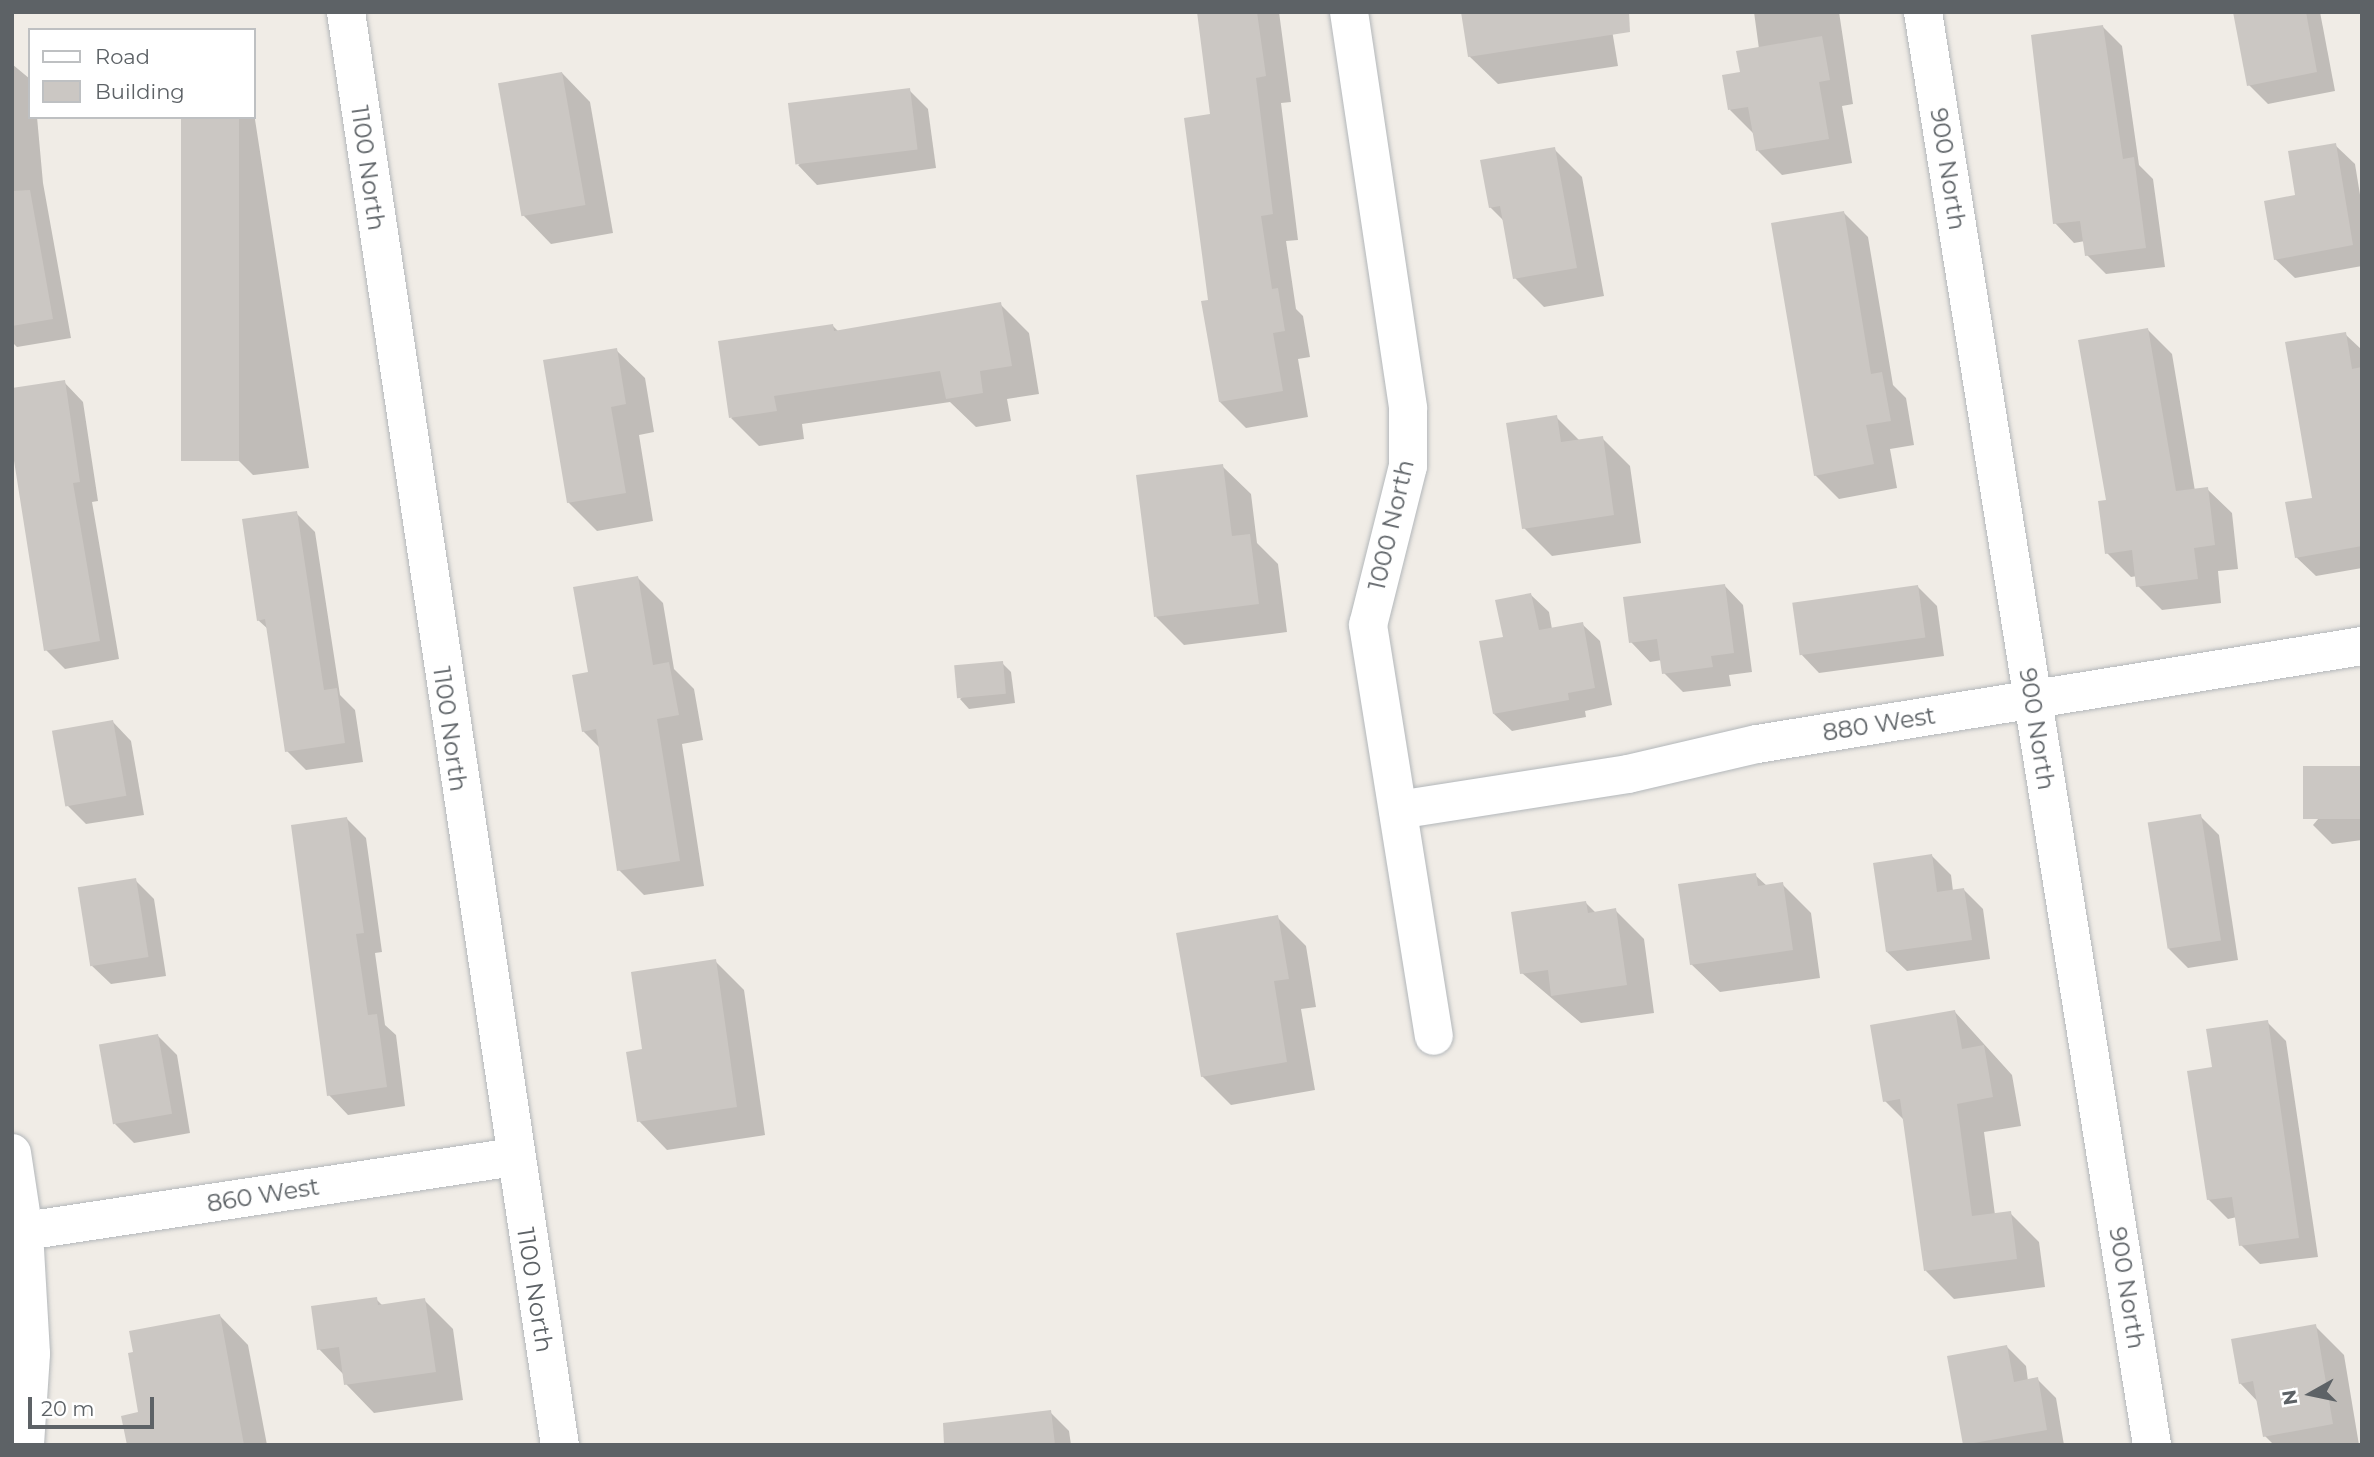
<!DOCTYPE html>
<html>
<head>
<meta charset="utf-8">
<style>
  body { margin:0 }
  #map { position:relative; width:2374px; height:1457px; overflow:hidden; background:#f0ece6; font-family:Montserrat,sans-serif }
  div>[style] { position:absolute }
  .shadow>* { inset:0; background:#0003 }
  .building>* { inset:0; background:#cbc7c3; transform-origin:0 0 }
  .roads { filter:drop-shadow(0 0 2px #b3b7ba) drop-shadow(0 0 2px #b3b7ba) }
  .street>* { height:38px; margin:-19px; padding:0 19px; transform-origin:19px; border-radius:19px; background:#fff }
  .secondary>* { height:38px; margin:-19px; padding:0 19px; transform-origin:19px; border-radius:19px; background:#fff }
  span { translate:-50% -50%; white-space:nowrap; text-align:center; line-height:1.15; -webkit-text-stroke:5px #fff; paint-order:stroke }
  .street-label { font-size:24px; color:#5d6266 }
  .frame { position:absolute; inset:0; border:14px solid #5d6266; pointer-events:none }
  .legend { position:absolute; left:28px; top:28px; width:228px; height:91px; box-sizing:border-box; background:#fff; border:2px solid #bec0c2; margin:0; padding:9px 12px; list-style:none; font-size:21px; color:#5d6266 }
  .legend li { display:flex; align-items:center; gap:14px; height:35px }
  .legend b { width:35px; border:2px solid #bec0c2 }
  .north { position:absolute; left:2276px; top:1359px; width:70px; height:70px; -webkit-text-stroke:5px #fff; paint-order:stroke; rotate:261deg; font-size:19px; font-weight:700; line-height:28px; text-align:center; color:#5d6266 }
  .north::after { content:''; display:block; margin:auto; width:24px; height:32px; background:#5d6266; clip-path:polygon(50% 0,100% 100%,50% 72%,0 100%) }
  .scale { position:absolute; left:28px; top:1397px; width:126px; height:32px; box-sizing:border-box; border:4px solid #5d6266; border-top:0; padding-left:9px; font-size:21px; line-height:24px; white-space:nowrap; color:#5d6266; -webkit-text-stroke:5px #fff; paint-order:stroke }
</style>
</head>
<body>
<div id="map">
  <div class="shadow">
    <i style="clip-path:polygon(1199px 12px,1279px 12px,1291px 102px,1281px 103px,1298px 240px,1286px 241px,1296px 309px,1303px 316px,1310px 357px,1298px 359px,1308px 417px,1246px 428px,1220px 402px,1210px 302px,1212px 116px)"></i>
    <i style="clip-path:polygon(1609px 12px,1618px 66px,1498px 84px,1469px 56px)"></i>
    <i style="clip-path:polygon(1754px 12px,1839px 12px,1853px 104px,1842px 106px,1852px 163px,1782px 175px,1758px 151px,1755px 135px,1730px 110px,1742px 73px,1759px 49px)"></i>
    <i style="clip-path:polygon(2235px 12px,2320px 12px,2335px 91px,2268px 104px,2249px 85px)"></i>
    <i style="clip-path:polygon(2102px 26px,2122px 46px,2139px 165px,2153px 179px,2165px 267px,2106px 274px,2087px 255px,2085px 241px,2074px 243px,2055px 223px)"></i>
    <i style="clip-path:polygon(12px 64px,30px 79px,30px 117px,37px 117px,43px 183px,71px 338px,17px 347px,12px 342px)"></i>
    <i style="clip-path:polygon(562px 73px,590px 102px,613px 233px,551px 244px,523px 215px)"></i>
    <i style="clip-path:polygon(909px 90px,928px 109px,936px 168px,817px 185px,798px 165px)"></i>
    <i style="clip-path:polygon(254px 113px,309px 468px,253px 475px,234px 456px,183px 117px,254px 117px)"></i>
    <i style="clip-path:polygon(2335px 145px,2355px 164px,2362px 207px,2362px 266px,2295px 278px,2275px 259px,2297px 197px)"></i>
    <i style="clip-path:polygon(1554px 149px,1582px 177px,1604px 296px,1544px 307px,1515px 278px,1505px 222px,1490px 207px)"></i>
    <i style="clip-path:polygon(1844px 213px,1868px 237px,1893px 385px,1906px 398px,1914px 445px,1890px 449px,1897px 488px,1839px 499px,1815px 475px)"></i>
    <i style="clip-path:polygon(1000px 304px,1029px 333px,1039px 394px,1007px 399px,1011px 421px,976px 427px,950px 402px,802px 424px,804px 439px,759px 446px,731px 418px,832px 325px,839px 332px)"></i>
    <i style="clip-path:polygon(2148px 330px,2172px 354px,2195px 491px,2207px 489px,2232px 513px,2238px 569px,2218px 571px,2221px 603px,2162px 610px,2138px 586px,2137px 576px,2131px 577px,2107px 553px)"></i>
    <i style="clip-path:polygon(2345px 334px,2362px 350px,2362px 568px,2316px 576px,2296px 557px,2314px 499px)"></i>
    <i style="clip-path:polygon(616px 350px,645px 378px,654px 432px,639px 435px,653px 521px,597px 531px,568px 502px)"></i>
    <i style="clip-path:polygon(64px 382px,83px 402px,98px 501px,92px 502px,119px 659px,65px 669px,46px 650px)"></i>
    <i style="clip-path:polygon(1556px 417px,1580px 441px,1602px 438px,1630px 466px,1641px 543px,1552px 556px,1524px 528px)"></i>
    <i style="clip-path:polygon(1222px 466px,1251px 494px,1257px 543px,1278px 564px,1287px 632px,1184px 645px,1156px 617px)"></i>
    <i style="clip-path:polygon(296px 513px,315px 532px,340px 695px,355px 710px,363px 762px,306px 770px,287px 751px,269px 630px,258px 620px)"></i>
    <i style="clip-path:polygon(638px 578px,663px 603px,674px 669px,694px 689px,703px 740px,682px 744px,704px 886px,644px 895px,619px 870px,600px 748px,583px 731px,590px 674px)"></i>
    <i style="clip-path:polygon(1724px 585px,1743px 605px,1752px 672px,1729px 675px,1731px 686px,1683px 692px,1664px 673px,1662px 660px,1650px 662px,1631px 642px)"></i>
    <i style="clip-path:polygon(1918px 587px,1937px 606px,1944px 656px,1819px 673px,1800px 653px)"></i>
    <i style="clip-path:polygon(1531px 595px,1549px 612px,1552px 629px,1582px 624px,1600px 641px,1612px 705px,1585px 711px,1586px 717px,1512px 731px,1494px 714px)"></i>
    <i style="clip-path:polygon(1002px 663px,1011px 672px,1015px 703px,969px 709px,960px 699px)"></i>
    <i style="clip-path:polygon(112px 721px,131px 741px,144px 815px,86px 824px,67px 805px)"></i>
    <i style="clip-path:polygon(2362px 767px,2362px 840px,2332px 844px,2313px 825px)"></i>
    <i style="clip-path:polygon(2200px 816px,2219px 835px,2238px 960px,2188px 968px,2169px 949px)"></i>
    <i style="clip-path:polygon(347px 819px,366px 838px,382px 952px,375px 953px,385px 1025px,396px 1035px,405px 1106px,348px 1115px,329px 1095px)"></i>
    <i style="clip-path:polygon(1932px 856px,1951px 875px,1953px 891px,1964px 890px,1983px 909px,1990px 959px,1907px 971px,1887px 952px)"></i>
    <i style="clip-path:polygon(1755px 875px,1767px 886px,1782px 884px,1811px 913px,1820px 978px,1720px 992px,1691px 964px)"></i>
    <i style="clip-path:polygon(135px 880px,154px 899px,166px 976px,111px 984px,91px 965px)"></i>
    <i style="clip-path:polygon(1586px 903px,1596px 913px,1615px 910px,1644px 939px,1654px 1013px,1581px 1023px,1522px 973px)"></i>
    <i style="clip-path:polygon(1277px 917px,1306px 946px,1316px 1007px,1301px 1009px,1315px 1090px,1231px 1105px,1202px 1076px)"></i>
    <i style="clip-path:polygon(715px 961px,744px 990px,765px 1135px,667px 1150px,639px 1121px)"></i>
    <i style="clip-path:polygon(1955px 1012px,2012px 1075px,2021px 1126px,1984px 1132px,1995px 1215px,2010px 1213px,2039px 1242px,2045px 1287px,1954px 1299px,1926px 1271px,1905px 1121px,1885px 1101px)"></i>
    <i style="clip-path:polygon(2267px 1022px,2286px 1041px,2318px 1257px,2260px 1264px,2241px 1245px,2237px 1217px,2228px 1219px,2208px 1199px,2214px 1068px)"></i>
    <i style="clip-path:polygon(157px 1035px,177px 1055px,190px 1133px,134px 1143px,115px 1124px)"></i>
    <i style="clip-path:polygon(376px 1299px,383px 1306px,424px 1300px,453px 1329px,463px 1400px,374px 1413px,346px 1384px,344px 1375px,319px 1349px)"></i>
    <i style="clip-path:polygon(220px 1316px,248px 1345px,267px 1445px,129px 1445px,141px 1414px)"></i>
    <i style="clip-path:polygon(2315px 1326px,2344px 1355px,2359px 1445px,2274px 1445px,2265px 1436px,2258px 1402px,2240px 1383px)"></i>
    <i style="clip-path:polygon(2007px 1347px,2026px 1366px,2028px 1381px,2037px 1379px,2056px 1398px,2064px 1445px,1965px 1445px,1949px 1357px)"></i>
    <i style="clip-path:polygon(1050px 1412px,1069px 1431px,1071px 1445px,976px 1445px)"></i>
  </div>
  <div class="building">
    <i style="clip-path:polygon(1197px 12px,1257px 12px,1266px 76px,1256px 78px,1273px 214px,1261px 216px,1272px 289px,1278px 288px,1285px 331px,1273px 333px,1283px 391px,1219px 402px,1201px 301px,1208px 300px,1184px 118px,1210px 114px)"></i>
    <i style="clip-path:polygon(1461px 12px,1629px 12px,1630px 32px,1468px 57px)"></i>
    <i style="clip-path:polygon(2233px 12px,2306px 12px,2317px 72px,2247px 86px)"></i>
    <i style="clip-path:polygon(2103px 25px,2123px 159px,2134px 157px,2146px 248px,2085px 256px,2080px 221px,2053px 224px,2031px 35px)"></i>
    <i style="clip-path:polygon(1822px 36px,1830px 80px,1819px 82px,1829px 139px,1756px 151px,1748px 107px,1728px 110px,1722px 75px,1740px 72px,1736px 51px)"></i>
    <i style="left:562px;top:72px;width:135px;height:65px;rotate:80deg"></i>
    <i style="left:910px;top:88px;width:62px;height:123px;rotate:83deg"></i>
    <i style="left:181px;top:117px;width:58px;height:344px"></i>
    <i style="clip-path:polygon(2336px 143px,2353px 245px,2274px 260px,2264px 201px,2295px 195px,2288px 151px)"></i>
    <i style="clip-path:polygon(1555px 147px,1577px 268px,1513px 279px,1500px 206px,1489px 208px,1480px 160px)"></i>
    <i style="clip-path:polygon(30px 190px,53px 319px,12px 326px,12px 191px)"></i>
    <i style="clip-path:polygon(1844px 211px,1871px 374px,1882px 372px,1891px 421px,1866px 425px,1874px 464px,1814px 476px,1771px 223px)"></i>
    <i style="clip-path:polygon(1001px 302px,1012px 366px,980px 371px,983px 393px,946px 399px,940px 371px,774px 396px,777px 411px,729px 418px,718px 341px,833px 324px,834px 331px)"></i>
    <i style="clip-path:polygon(2148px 328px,2176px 491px,2208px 487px,2215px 545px,2194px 548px,2198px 579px,2136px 587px,2132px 550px,2105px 554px,2098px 501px,2106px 500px,2078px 340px)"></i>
    <i style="clip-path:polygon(2346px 332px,2352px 369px,2362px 367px,2362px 546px,2295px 558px,2285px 502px,2312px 498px,2285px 342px)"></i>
    <i style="clip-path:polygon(617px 348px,626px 404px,611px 407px,626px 493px,567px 503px,543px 360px)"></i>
    <i style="clip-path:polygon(65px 380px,80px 482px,73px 483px,100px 641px,44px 651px,12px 448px,12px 388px)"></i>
    <i style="clip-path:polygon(1557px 415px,1561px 442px,1603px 436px,1614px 515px,1522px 529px,1506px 423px)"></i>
    <i style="clip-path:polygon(1223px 464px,1232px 536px,1250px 534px,1259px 604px,1154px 617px,1136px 475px)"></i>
    <i style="clip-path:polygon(297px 511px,324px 690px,337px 688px,345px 743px,285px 752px,265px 619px,257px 621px,242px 519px)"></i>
    <i style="clip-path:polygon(638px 576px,653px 665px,669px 662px,679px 715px,657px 719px,680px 861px,617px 871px,596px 729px,582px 732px,572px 675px,588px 672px,573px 587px)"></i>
    <i style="clip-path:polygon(1725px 584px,1734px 653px,1711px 656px,1713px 667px,1662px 674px,1657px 639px,1629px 643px,1623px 597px)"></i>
    <i style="left:1918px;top:585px;width:53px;height:127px;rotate:82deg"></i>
    <i style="clip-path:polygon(1531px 593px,1539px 630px,1583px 622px,1595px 688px,1568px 693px,1569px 700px,1493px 714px,1479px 641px,1503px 637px,1495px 600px)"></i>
    <i style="left:1003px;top:661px;width:33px;height:49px;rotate:85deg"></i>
    <i style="left:113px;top:720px;width:77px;height:62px;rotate:80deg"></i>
    <i style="left:2362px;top:766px;width:53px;height:59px;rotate:90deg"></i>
    <i style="left:2201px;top:814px;width:128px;height:54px;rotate:81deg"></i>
    <i style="clip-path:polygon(347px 817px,364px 933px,356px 934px,368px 1015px,377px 1014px,387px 1087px,327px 1096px,291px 825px)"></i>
    <i style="clip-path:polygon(1932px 854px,1937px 892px,1964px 888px,1972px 940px,1886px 952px,1873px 863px)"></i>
    <i style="clip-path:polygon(1756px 873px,1758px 886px,1783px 882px,1793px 950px,1690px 965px,1678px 884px)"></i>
    <i style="left:136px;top:878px;width:80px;height:59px;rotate:81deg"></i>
    <i style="clip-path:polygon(1586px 901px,1588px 913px,1616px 908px,1627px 985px,1551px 996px,1548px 970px,1520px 974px,1511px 912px)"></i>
    <i style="clip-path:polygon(1278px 915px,1289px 979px,1274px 981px,1287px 1062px,1201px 1077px,1176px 933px)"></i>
    <i style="clip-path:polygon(716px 959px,737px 1107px,637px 1122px,626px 1052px,642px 1049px,631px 972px)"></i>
    <i style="clip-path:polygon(1955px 1010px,1962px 1049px,1984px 1045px,1993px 1097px,1957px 1104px,1972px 1216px,2011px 1211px,2017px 1259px,1924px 1271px,1900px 1099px,1883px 1102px,1870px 1025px)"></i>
    <i style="clip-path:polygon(2268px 1020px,2299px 1238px,2239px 1246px,2232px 1197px,2207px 1200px,2187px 1071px,2212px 1067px,2206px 1029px)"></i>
    <i style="left:158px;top:1034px;width:81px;height:60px;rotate:80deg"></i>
    <i style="clip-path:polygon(377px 1297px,378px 1305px,425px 1298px,436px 1372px,344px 1385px,339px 1347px,317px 1350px,311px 1306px)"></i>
    <i style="clip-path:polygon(220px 1314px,244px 1445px,127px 1445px,121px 1416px,138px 1412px,128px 1353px,133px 1352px,129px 1331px)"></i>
    <i style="clip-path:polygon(2316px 1324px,2333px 1424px,2263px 1437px,2253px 1381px,2239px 1384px,2231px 1339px)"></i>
    <i style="clip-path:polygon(2007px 1345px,2014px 1382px,2038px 1377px,2047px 1430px,1963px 1445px,1947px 1356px)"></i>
    <i style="clip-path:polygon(1051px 1410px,1055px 1445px,944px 1445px,943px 1423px)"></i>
  </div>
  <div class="roads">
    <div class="street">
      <i style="left:1349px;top:12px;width:401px;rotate:81.5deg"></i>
      <i style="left:1408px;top:409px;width:57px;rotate:90deg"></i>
      <i style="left:1408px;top:466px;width:164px;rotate:104.1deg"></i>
      <i style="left:1368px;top:625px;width:416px;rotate:80.9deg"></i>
      <i style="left:1923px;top:12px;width:1451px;rotate:80.92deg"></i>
      <i style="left:1398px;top:810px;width:233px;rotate:-8.9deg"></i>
      <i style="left:1628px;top:774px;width:132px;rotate:-13.1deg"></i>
      <i style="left:1757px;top:744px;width:613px;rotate:-9.2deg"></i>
      <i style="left:12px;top:1153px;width:80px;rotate:81.4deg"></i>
      <i style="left:24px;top:1232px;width:122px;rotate:86.7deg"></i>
      <i style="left:31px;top:1354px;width:91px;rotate:93.8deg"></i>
      <i style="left:12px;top:1233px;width:508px;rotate:-8.61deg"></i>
    </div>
    <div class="secondary">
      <i style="left:346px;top:12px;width:1449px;rotate:81.51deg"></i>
    </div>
  </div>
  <div class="street-label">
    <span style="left:368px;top:168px;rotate:82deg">1100 North</span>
    <span style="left:1948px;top:169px;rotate:81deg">900 North</span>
    <span style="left:1391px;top:525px;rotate:-77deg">1000 North</span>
    <span style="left:1879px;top:724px;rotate:-9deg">880 West</span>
    <span style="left:450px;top:729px;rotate:82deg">1100 North</span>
    <span style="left:2037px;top:729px;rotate:81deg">900 North</span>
    <span style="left:263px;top:1195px;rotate:-9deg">860 West</span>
    <span style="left:2127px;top:1288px;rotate:81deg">900 North</span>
    <span style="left:535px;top:1290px;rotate:81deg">1100 North</span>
  </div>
  <div class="frame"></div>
  <ul class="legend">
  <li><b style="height:9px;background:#fff"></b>Road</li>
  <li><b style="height:19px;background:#cbc7c3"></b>Building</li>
  </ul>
  <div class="north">N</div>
  <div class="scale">20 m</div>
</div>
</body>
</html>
